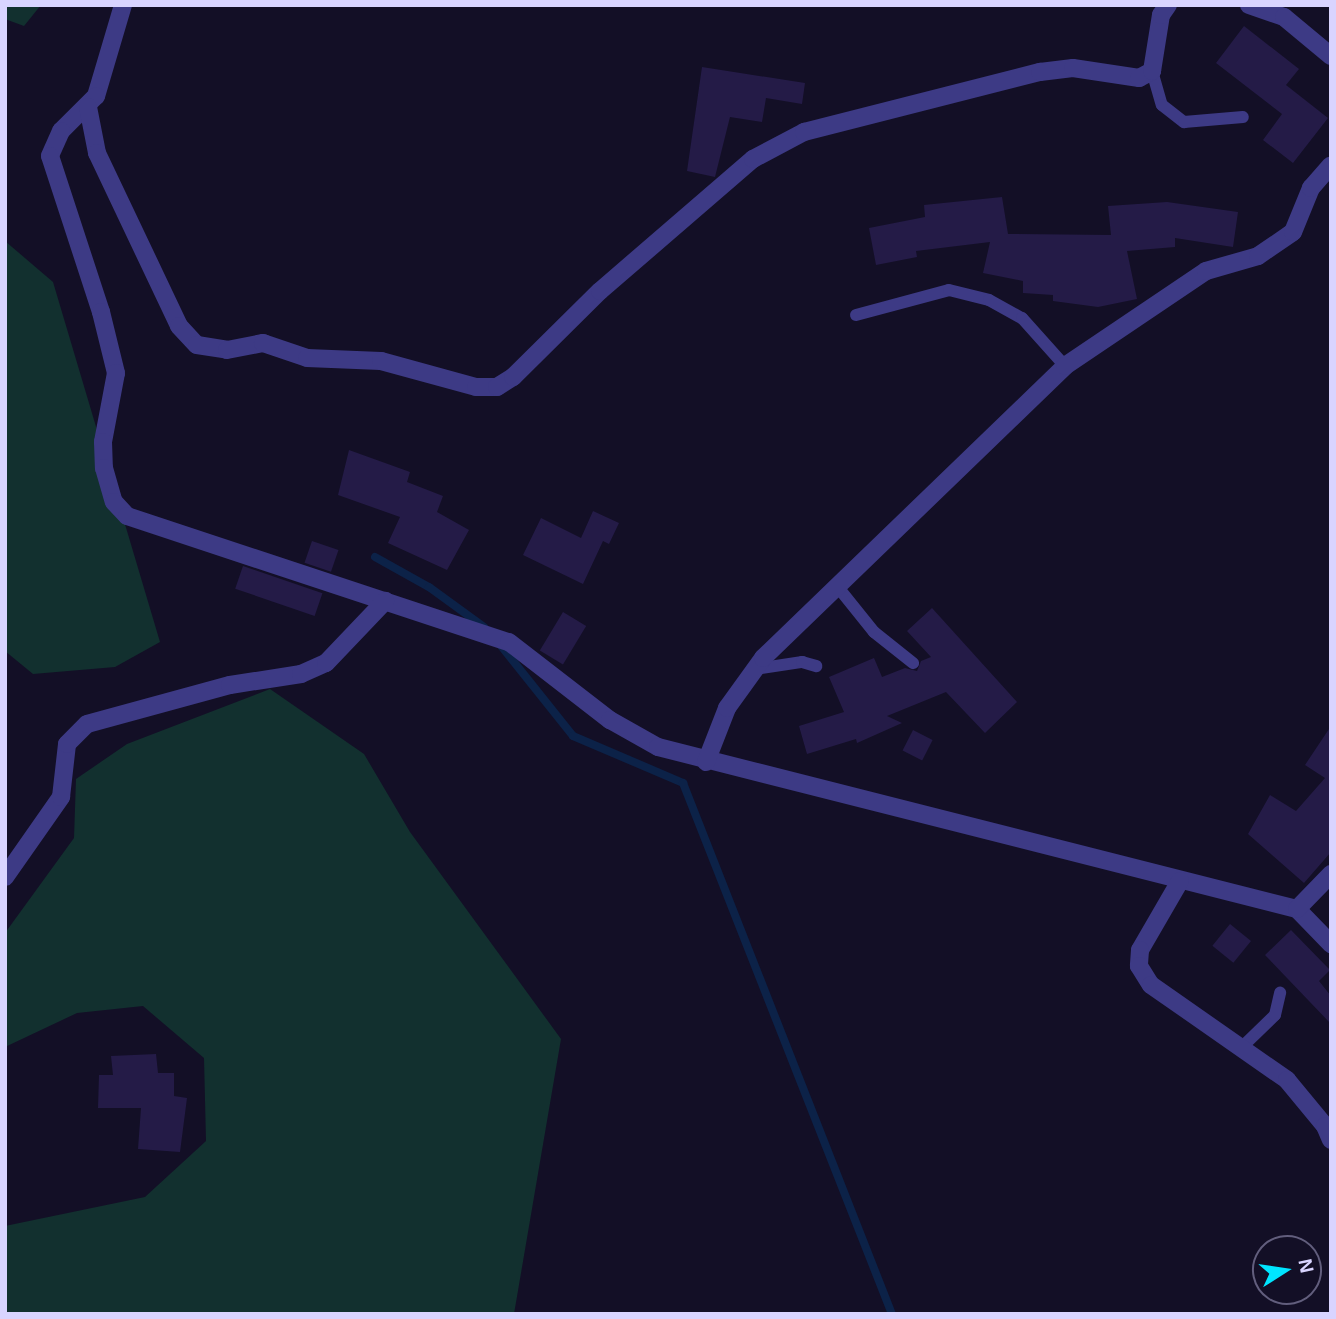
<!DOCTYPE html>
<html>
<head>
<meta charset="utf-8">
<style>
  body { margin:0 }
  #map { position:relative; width:1336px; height:1319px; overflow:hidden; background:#130f26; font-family:Helvetica,sans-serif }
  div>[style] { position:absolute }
  .green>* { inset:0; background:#12302f }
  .stream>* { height:8px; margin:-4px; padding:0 4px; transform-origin:4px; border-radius:4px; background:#0c2248 }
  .building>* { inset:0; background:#241b47; transform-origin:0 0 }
  .lane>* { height:12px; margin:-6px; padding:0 6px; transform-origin:6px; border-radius:6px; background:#3d3a85 }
  .street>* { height:18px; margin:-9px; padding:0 9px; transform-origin:9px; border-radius:9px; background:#3d3a85 }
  span { translate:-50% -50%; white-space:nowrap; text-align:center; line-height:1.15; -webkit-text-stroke:7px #130f26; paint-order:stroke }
  .frame { position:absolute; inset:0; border:7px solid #d9d4ff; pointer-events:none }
  .north { position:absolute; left:1252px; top:1235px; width:70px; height:70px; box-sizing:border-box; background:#130f26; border:2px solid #625e7d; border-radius:50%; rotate:78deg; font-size:19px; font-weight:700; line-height:28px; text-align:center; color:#d9d4ff }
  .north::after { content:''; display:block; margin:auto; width:24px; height:32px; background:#00e5ff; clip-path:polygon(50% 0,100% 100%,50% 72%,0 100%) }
</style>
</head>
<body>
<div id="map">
  <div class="green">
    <i style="clip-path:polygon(5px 5px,41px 5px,24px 26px,5px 19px)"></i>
    <i style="clip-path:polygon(5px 241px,53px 282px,160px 642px,115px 667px,33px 674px,5px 651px)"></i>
    <i style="clip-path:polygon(270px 689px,364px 754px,410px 832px,561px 1039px,514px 1314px,5px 1314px,5px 1226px,145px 1197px,206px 1141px,204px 1058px,143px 1006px,77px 1013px,5px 1047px,5px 933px,74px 838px,76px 779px,127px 744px)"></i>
  </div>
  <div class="stream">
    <i style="left:375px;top:557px;width:62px;rotate:29.1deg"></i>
    <i style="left:429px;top:587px;width:68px;rotate:36deg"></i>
    <i style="left:498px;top:642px;width:120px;rotate:51.4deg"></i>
    <i style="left:573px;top:736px;width:120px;rotate:23.1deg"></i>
    <i style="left:683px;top:783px;width:571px;rotate:68.52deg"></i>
  </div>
  <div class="building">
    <i style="clip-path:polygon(1244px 26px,1299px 69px,1286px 85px,1328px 118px,1293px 163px,1263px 140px,1282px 114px,1216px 63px)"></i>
    <i style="clip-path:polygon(702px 67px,805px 83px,802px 104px,766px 98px,762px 122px,730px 117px,715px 177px,687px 171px)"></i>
    <i style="clip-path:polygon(1002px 197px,1008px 234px,1111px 235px,1108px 206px,1167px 202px,1238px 212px,1233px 247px,1175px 238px,1175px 247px,1127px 251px,1137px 299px,1098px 307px,1053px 301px,1053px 295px,1023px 293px,1023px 281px,983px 273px,990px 242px,916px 251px,917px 257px,876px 265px,869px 228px,925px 217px,924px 205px)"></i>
    <i style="clip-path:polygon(349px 450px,410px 472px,407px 482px,443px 496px,437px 512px,469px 530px,447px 570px,388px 543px,400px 517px,338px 495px)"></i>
    <i style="clip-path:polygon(593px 511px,619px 523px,609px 544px,603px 541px,583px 584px,523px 555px,541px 518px,581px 538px)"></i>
    <i style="left:312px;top:541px;width:28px;height:23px;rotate:19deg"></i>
    <i style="left:243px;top:566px;width:84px;height:24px;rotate:19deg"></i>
    <i style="clip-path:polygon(932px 608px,1017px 702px,985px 733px,946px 692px,887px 716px,902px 723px,857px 743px,856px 739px,807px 754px,799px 726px,844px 712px,829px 677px,874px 658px,882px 677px,905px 668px,917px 671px,921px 661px,931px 657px,907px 631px)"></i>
    <i style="left:563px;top:612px;width:27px;height:45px;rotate:31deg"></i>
    <i style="clip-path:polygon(1331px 726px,1331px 852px,1304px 883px,1248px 834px,1270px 795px,1296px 811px,1325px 778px,1305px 765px)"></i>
    <i style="left:913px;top:730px;width:22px;height:23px;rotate:27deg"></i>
    <i style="left:1230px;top:924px;width:27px;height:28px;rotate:39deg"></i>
    <i style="clip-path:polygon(1291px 930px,1330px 970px,1319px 981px,1331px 996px,1331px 1024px,1265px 955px)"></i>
    <i style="clip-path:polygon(156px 1054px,158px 1073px,174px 1073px,174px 1096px,187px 1098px,180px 1152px,138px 1149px,141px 1108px,98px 1108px,99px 1075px,113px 1075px,111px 1056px)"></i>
  </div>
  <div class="lane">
    <i style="left:1152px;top:71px;width:35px;rotate:74deg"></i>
    <i style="left:1162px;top:105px;width:28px;rotate:38deg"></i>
    <i style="left:1184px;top:122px;width:59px;rotate:-4.8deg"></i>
    <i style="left:856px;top:315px;width:96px;rotate:-15deg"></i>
    <i style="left:949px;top:290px;width:41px;rotate:14deg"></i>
    <i style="left:989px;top:300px;width:38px;rotate:29deg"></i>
    <i style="left:1022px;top:318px;width:64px;rotate:48.1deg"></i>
    <i style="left:837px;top:586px;width:59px;rotate:51.2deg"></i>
    <i style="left:874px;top:632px;width:50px;rotate:38.5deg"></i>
    <i style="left:755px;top:669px;width:48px;rotate:-8.5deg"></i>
    <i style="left:802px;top:662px;width:15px;rotate:16deg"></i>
    <i style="left:1241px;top:1048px;width:47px;rotate:-44.1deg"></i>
    <i style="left:1275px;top:1015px;width:23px;rotate:-77deg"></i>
  </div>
  <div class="street">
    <i style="left:123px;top:5px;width:95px;rotate:106.5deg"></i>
    <i style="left:96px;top:96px;width:49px;rotate:135deg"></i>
    <i style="left:61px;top:131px;width:27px;rotate:114deg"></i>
    <i style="left:50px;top:156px;width:164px;rotate:71.9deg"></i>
    <i style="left:101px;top:312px;width:63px;rotate:76.2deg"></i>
    <i style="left:116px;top:373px;width:70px;rotate:100.7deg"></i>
    <i style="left:103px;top:442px;width:26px;rotate:88deg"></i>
    <i style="left:104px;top:468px;width:35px;rotate:74deg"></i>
    <i style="left:114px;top:502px;width:19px;rotate:47deg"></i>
    <i style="left:127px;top:516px;width:402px;rotate:18.3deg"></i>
    <i style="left:509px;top:642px;width:128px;rotate:37.7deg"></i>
    <i style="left:610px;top:720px;width:55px;rotate:29.4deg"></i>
    <i style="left:658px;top:747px;width:659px;rotate:14.23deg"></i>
    <i style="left:1297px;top:909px;width:49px;rotate:45.8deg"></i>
    <i style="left:1249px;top:5px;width:37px;rotate:19deg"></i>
    <i style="left:1284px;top:17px;width:61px;rotate:39.7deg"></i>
    <i style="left:88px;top:107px;width:47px;rotate:78.9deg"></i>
    <i style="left:97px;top:153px;width:191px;rotate:64.6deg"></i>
    <i style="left:179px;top:326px;width:26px;rotate:47deg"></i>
    <i style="left:197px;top:345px;width:30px;rotate:9deg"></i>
    <i style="left:227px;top:350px;width:37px;rotate:-11deg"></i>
    <i style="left:263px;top:343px;width:46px;rotate:18.8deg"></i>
    <i style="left:307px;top:358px;width:74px;rotate:2.3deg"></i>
    <i style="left:381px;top:361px;width:98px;rotate:15.3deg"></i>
    <i style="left:476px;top:387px;width:21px"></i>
    <i style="left:497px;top:387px;width:19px;rotate:-32deg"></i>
    <i style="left:513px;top:377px;width:122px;rotate:-44.7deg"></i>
    <i style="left:600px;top:291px;width:202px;rotate:-40.8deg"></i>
    <i style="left:753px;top:159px;width:58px;rotate:-27.9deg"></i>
    <i style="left:804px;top:132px;width:244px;rotate:-14.3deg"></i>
    <i style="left:1040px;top:72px;width:33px;rotate:-7deg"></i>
    <i style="left:1073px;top:68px;width:67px;rotate:8.6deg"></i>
    <i style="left:1139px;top:78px;width:15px;rotate:-28deg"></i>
    <i style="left:1152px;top:71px;width:57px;rotate:-80.9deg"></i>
    <i style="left:1161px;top:15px;width:12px;rotate:-55deg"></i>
    <i style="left:706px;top:762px;width:58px;rotate:-68.7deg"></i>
    <i style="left:727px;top:708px;width:62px;rotate:-54.2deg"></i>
    <i style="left:763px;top:658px;width:420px;rotate:-44deg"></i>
    <i style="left:1065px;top:366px;width:170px;rotate:-34deg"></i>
    <i style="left:1206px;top:271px;width:54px;rotate:-16.1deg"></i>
    <i style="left:1258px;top:256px;width:42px;rotate:-34.4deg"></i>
    <i style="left:1293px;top:232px;width:48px;rotate:-67.8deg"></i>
    <i style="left:1311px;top:188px;width:30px;rotate:-49deg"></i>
    <i style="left:5px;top:877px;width:98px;rotate:-55deg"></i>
    <i style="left:61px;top:797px;width:53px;rotate:-83.5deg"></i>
    <i style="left:67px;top:744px;width:28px;rotate:-45deg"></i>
    <i style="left:87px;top:724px;width:148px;rotate:-15.3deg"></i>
    <i style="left:230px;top:685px;width:72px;rotate:-8.8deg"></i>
    <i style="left:301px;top:674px;width:27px;rotate:-24deg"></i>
    <i style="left:326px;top:663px;width:86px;rotate:-46.4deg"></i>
    <i style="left:1180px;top:881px;width:80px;rotate:120.1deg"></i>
    <i style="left:1140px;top:950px;width:16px;rotate:94deg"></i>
    <i style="left:1139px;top:966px;width:22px;rotate:58deg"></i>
    <i style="left:1151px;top:985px;width:166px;rotate:34.9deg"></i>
    <i style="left:1287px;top:1080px;width:60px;rotate:50.4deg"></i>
    <i style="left:1325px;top:1126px;width:15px;rotate:67deg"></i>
    <i style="left:1297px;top:909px;width:49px;rotate:-45.8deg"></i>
  </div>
  <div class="frame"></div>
  <div class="north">N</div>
</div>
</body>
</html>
